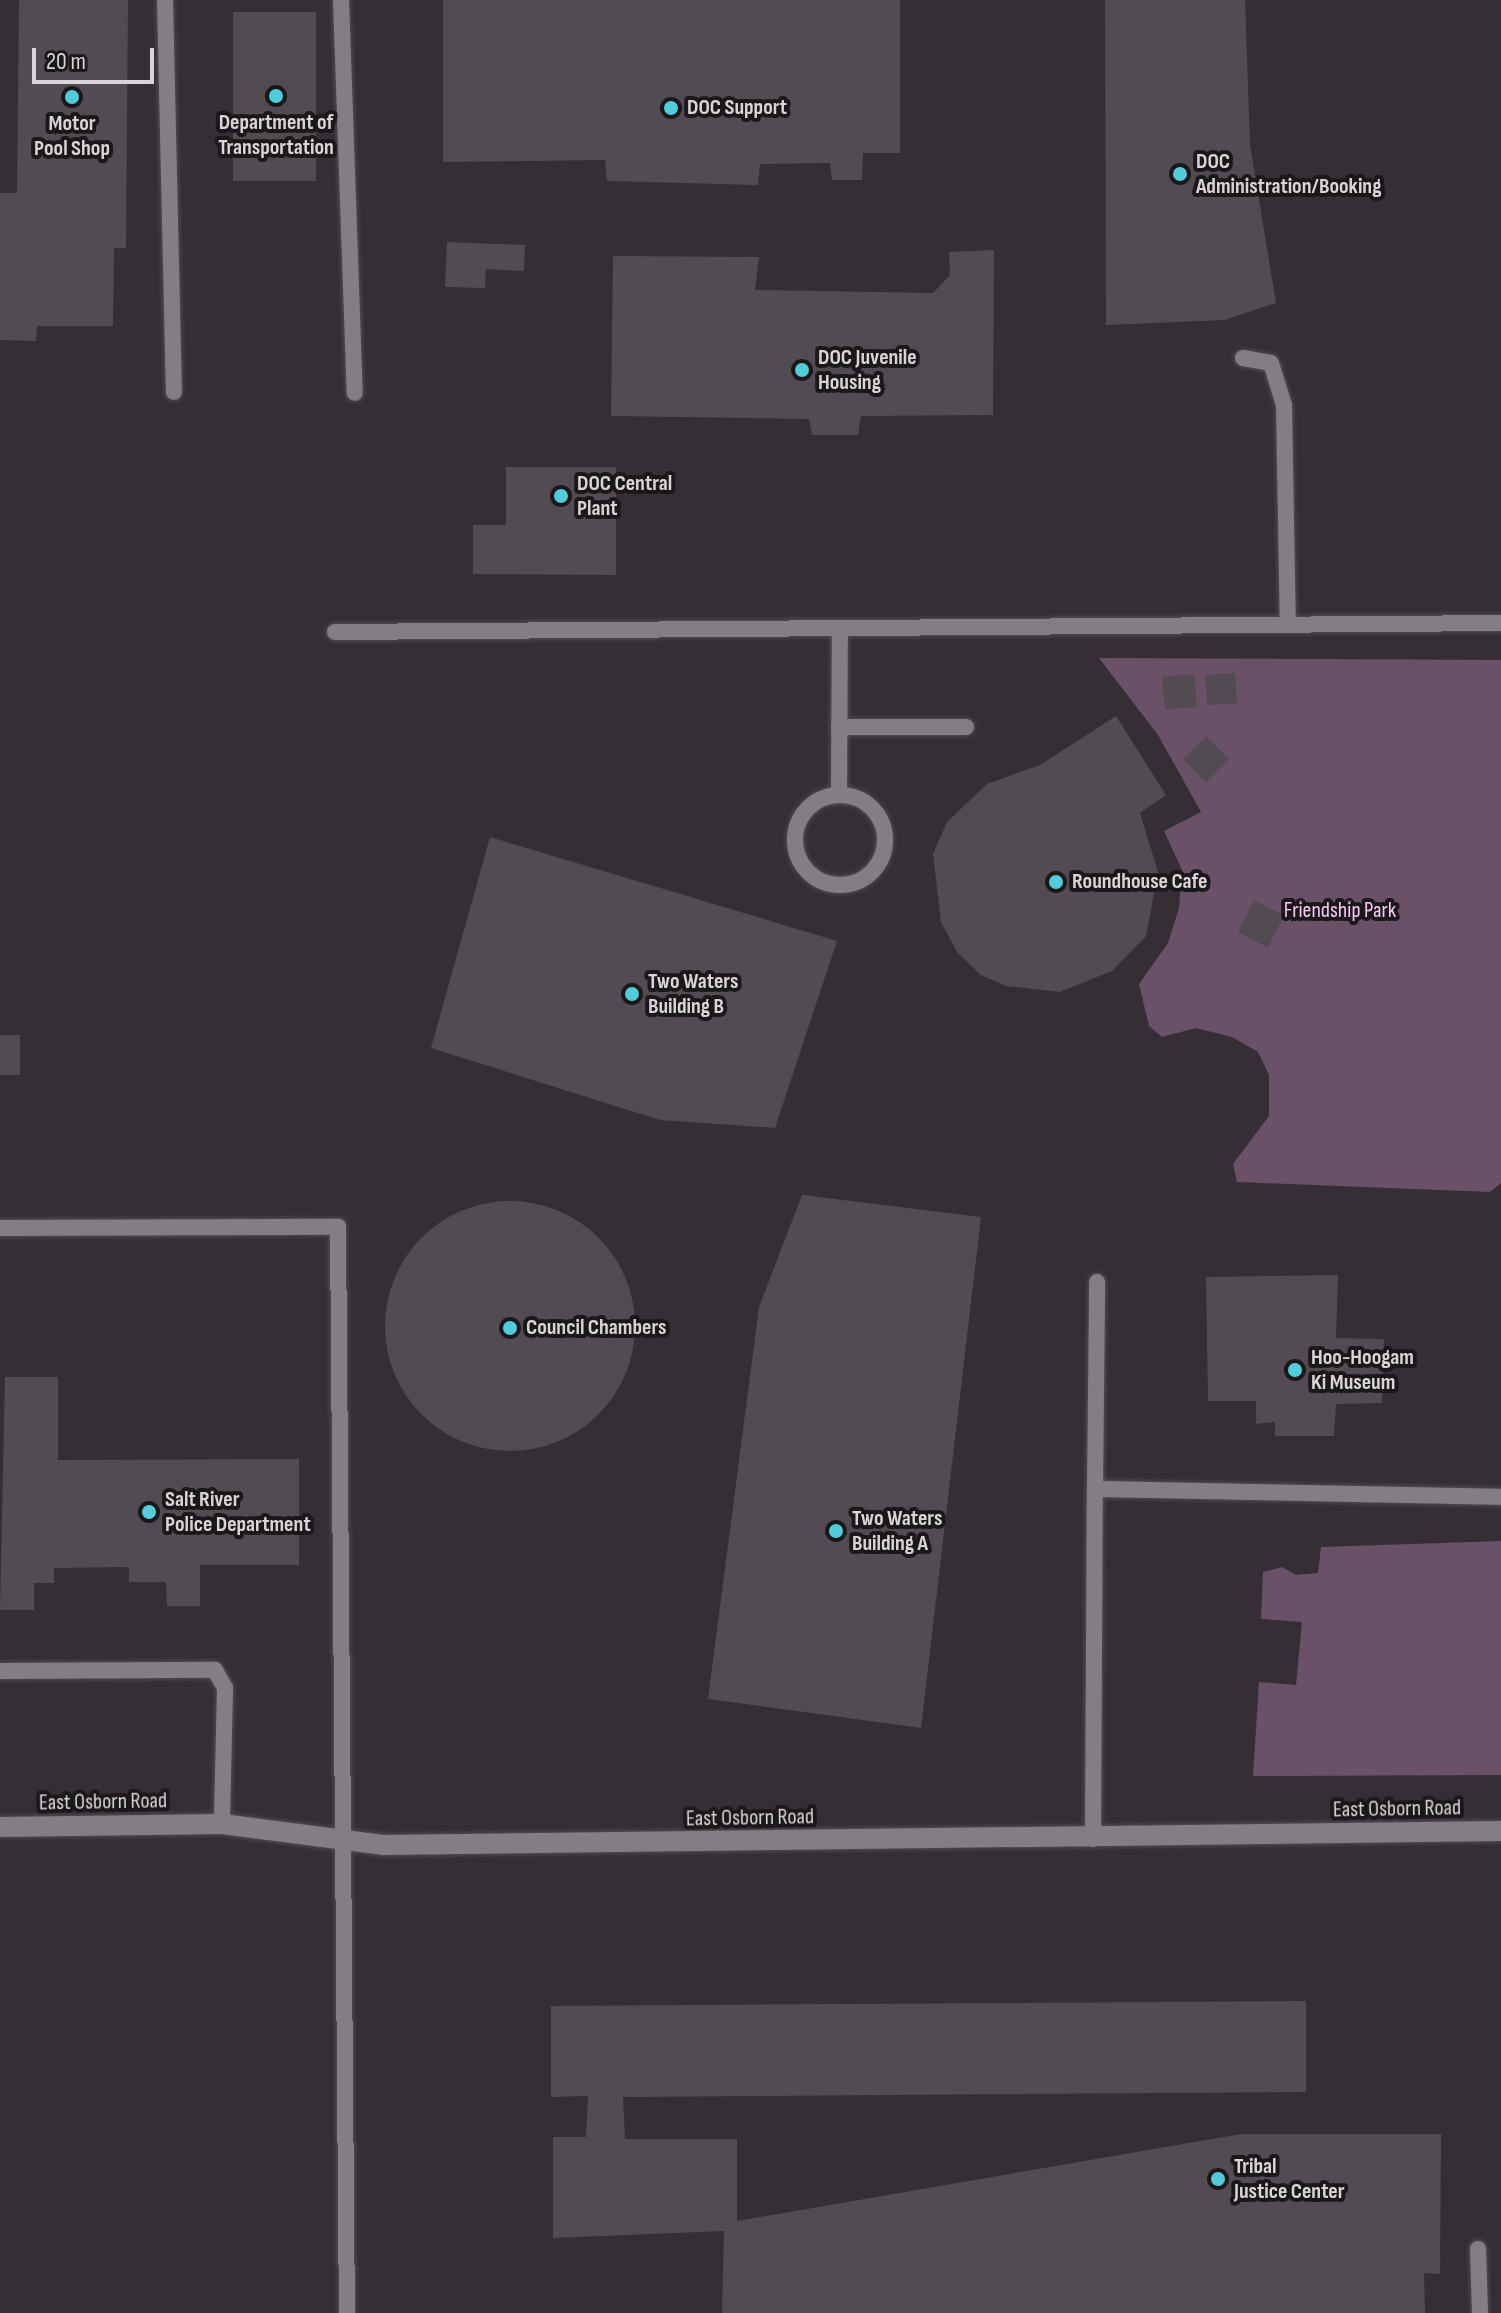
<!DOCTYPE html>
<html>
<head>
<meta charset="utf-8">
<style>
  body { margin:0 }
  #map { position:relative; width:1501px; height:2313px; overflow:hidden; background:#352e35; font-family:"Sofia Sans Condensed",sans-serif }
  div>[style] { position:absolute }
  .green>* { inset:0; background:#6a5168 }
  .building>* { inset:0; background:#534b52; transform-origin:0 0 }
  .round { border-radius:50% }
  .roads { filter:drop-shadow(0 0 2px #524b51) drop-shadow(0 0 2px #524b51) }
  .service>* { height:16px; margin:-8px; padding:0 8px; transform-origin:8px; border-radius:8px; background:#857d84 }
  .service>.ring { margin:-8px; padding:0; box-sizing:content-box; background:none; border:16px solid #857d84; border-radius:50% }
  .minor>* { height:20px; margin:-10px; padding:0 10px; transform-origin:10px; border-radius:10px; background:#857d84 }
  .dots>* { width:22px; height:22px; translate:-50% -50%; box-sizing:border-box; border:4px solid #1b181b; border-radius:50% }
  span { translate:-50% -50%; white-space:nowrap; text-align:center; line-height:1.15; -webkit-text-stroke:8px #1b181b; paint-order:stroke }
  .poi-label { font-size:22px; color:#d9d4d8; font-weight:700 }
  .left { translate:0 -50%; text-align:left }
  .park-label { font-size:22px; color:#fac8f6 }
  .street-label { font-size:22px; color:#d9d4d8 }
  .scale { position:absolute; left:32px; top:48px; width:122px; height:36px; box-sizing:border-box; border:4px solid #d9d4d8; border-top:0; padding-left:10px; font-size:24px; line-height:28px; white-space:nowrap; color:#d9d4d8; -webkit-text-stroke:6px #1b181b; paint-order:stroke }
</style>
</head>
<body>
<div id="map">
  <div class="green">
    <i style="clip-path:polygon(1099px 658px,1501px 660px,1501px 1183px,1490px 1192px,1237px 1182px,1233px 1164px,1269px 1116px,1269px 1075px,1258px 1052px,1232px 1037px,1196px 1028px,1162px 1037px,1149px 1026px,1139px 984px,1168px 943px,1179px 908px,1182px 870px,1164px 831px,1201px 812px,1158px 735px)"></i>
    <i style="clip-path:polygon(1501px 1541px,1501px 1775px,1253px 1776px,1259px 1682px,1296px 1685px,1302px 1622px,1261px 1619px,1263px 1572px,1282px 1567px,1296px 1575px,1318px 1573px,1321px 1547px)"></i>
  </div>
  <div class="building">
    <i style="clip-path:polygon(19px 0,128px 0,126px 248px,114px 248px,113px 326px,37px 326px,36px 341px,0 340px,0 193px,17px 193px)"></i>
    <i style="clip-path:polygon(443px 0,900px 0,900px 153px,863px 153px,862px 180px,832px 180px,830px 163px,760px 164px,758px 185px,607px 181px,605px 160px,443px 162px)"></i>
    <i style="clip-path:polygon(1105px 0,1245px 0,1250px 145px,1276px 303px,1224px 320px,1106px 325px)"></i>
    <i style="left:233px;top:12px;width:83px;height:169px"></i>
    <i style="clip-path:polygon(447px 242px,525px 245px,524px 271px,486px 269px,485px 288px,445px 287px)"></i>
    <i style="clip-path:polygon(994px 250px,993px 415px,861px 416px,858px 435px,812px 435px,809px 419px,611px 416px,613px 256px,759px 257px,755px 290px,933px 293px,950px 275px,949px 252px)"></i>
    <i style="clip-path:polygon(506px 467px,616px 467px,616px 575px,473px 574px,473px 525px,506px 525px)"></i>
    <i style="left:1235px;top:673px;width:30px;height:30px;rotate:86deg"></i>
    <i style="left:1194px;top:674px;width:33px;height:32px;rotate:85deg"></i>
    <i style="clip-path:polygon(1116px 716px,1166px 795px,1140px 813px,1158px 872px,1146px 936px,1112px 971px,1060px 992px,1006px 986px,981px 975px,957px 952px,941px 922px,933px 854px,947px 822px,987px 784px,1040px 765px)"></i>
    <i style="left:1206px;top:736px;width:33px;height:33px;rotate:45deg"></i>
    <i style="clip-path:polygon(490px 837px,837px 941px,775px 1128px,660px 1120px,431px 1048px)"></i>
    <i style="left:1254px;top:900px;width:34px;height:36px;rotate:27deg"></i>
    <i style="left:0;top:1035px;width:20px;height:40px"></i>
    <i style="clip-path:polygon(802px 1195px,981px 1217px,921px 1728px,708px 1699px,759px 1307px)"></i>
    <i class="round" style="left:385px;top:1201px;width:250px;height:250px"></i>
    <i style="clip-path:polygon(1338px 1275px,1336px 1338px,1384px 1339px,1382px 1403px,1336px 1404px,1334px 1436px,1275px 1436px,1275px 1422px,1256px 1424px,1256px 1401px,1208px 1401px,1206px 1277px)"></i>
    <i style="clip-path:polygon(5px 1377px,58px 1377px,58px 1460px,299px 1459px,299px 1565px,200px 1565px,200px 1606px,167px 1606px,166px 1582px,129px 1582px,129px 1567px,54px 1568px,54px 1583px,34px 1583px,34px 1610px,0 1610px)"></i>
    <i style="clip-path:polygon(1306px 2001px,1306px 2092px,623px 2097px,625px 2139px,737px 2139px,737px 2221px,1241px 2134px,1441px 2134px,1440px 2274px,1424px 2273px,1425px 2313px,722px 2313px,724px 2231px,553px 2238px,553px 2137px,586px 2137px,588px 2096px,551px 2097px,551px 2006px)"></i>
  </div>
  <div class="roads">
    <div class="service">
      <i style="left:165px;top:0;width:392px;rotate:88.7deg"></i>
      <i style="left:341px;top:0;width:393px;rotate:88deg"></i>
      <i style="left:1243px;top:358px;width:28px;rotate:10deg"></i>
      <i style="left:1271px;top:363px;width:44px;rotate:72.8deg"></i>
      <i style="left:1284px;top:405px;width:220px;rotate:89deg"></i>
      <i style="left:335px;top:632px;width:1166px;rotate:-0.44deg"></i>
      <i style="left:839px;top:727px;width:127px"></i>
      <i class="ring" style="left:795px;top:795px;width:74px;height:74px"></i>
      <i style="left:839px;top:795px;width:167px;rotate:-89.7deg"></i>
      <i style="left:0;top:1228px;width:338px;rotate:-0.2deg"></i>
      <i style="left:338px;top:1227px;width:1086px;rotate:89.53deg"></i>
      <i style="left:1095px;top:1489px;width:207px;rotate:-89.4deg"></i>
      <i style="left:0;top:1671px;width:215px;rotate:-0.3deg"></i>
      <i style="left:215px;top:1670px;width:21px;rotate:61deg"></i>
      <i style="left:225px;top:1688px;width:136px;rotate:91.3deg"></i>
      <i style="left:1093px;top:1839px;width:350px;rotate:-89.7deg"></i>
      <i style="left:1095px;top:1489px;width:406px;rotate:1.1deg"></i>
      <i style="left:1478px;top:2249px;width:64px;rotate:88.2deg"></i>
    </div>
    <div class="minor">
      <i style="left:0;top:1827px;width:222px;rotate:-0.8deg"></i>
      <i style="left:222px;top:1824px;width:162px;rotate:7.4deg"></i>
      <i style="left:383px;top:1845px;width:1118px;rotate:-0.72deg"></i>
    </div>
  </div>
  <div class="dots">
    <i style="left:276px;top:96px;background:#53cbda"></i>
    <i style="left:72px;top:97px;background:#53cbda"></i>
    <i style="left:671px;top:108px;background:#53cbda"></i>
    <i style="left:1180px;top:174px;background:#53cbda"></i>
    <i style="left:802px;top:370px;background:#53cbda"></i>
    <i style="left:561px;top:496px;background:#53cbda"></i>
    <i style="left:1056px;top:882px;background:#53cbda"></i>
    <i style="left:632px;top:994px;background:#53cbda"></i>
    <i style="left:510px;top:1328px;background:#53cbda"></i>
    <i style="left:1295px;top:1370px;background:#53cbda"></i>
    <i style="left:149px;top:1512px;background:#53cbda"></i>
    <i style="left:836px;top:1531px;background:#53cbda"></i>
    <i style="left:1218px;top:2179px;background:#53cbda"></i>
  </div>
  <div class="poi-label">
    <span class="left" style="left:687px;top:108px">DOC Support</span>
    <span style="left:276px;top:135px">Department of<br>Transportation</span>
    <span style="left:72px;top:136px">Motor<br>Pool Shop</span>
    <span class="left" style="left:1196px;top:174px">DOC<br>Administration/Booking</span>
    <span class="left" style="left:818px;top:370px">DOC Juvenile<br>Housing</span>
    <span class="left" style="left:577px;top:496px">DOC Central<br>Plant</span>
    <span class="left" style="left:1072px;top:882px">Roundhouse Cafe</span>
    <span class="left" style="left:648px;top:994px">Two Waters<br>Building B</span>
    <span class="left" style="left:526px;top:1328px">Council Chambers</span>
    <span class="left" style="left:1311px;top:1370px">Hoo-Hoogam<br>Ki Museum</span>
    <span class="left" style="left:165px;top:1512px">Salt River<br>Police Department</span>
    <span class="left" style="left:852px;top:1531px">Two Waters<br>Building A</span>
    <span class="left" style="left:1234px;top:2179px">Tribal<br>Justice Center</span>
  </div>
  <div class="park-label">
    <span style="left:1340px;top:911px">Friendship Park</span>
  </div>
  <div class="street-label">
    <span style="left:103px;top:1802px;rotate:-1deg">East Osborn Road</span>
    <span style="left:1397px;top:1809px;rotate:-1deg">East Osborn Road</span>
    <span style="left:750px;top:1818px;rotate:-1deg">East Osborn Road</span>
  </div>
  <div class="scale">20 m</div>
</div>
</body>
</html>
